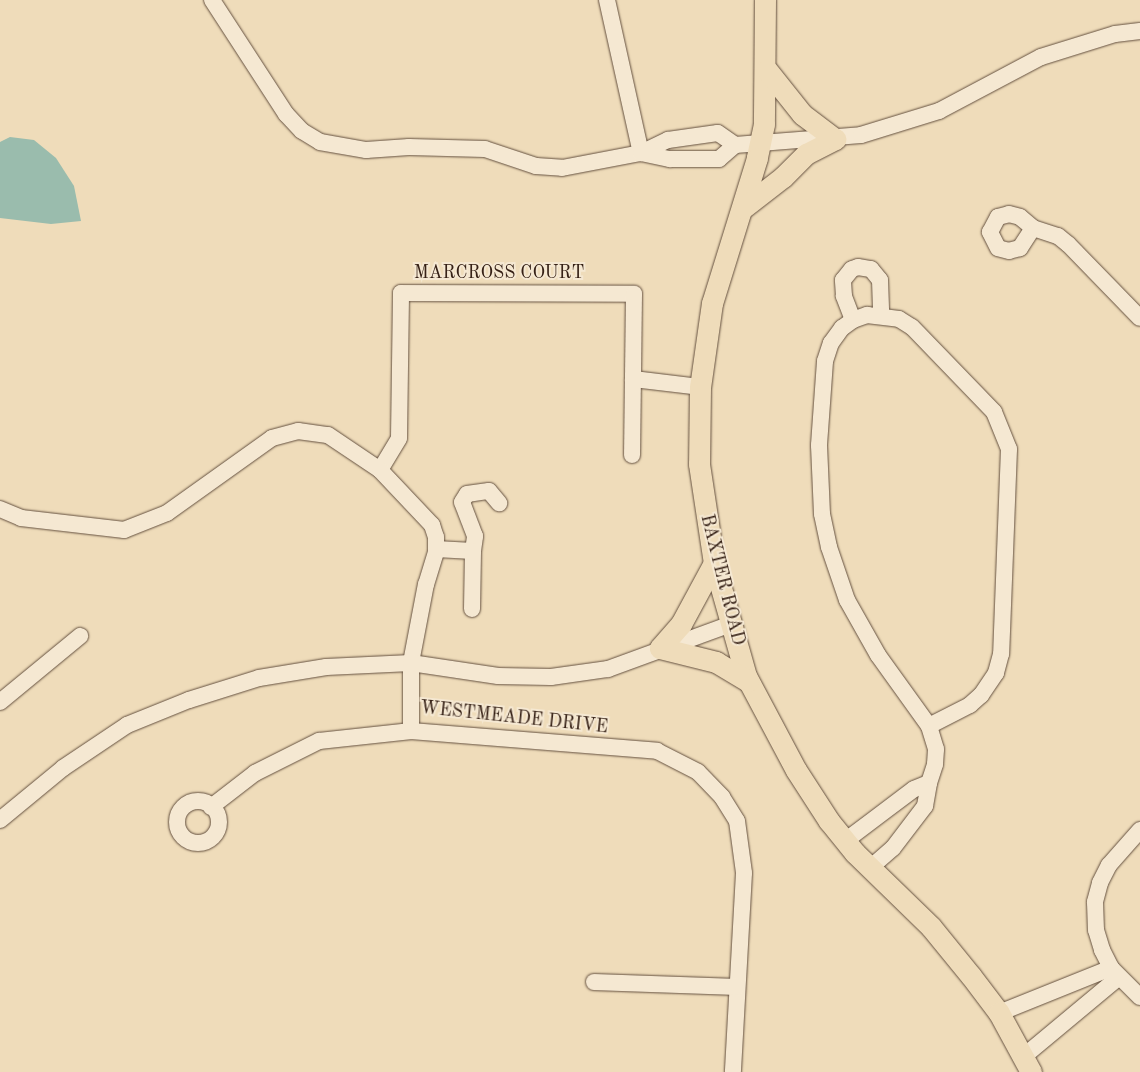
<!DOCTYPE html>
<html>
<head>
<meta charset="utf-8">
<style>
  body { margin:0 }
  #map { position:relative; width:1140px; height:1072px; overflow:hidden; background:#efdcba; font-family:"Old Standard TT",serif }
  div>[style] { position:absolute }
  .water>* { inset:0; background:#9abcad }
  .roads { filter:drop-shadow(0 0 1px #64503f) drop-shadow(0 0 1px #64503f) }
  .minor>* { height:16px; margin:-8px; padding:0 8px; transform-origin:8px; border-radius:8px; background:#f5e8d2 }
  .minor>.ring { margin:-8px; padding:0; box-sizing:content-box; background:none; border:16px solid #f5e8d2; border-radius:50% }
  .major>* { height:21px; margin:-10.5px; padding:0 10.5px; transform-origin:10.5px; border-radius:10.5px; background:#efdcba }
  span { translate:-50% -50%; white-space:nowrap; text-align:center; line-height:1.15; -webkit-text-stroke:4px #f5e8d2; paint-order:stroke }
  .street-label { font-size:18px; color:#362116 }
</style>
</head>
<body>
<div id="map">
  <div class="water">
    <i style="clip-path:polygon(10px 137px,34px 140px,56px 158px,74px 186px,81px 221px,51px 224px,0 218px,0 142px)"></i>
  </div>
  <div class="roads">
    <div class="minor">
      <i style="left:212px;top:0;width:136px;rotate:57deg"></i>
      <i style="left:286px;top:114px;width:23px;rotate:47deg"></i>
      <i style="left:302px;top:131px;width:21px;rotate:31deg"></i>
      <i style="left:320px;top:142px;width:47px;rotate:9.9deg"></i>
      <i style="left:366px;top:150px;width:43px;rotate:-4deg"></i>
      <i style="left:409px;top:147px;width:76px;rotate:1.5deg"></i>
      <i style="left:485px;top:149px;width:54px;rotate:18.4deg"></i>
      <i style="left:536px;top:166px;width:26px;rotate:4deg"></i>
      <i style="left:562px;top:168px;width:80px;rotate:-10.8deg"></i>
      <i style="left:641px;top:153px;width:30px;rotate:-26deg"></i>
      <i style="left:668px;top:140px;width:50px;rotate:-8deg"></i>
      <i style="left:718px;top:133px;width:21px;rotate:35deg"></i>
      <i style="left:735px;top:145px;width:126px;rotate:-4.5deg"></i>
      <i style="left:861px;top:135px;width:82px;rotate:-17.1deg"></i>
      <i style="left:939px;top:111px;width:115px;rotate:-27.9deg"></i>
      <i style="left:1041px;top:57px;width:77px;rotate:-17.3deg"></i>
      <i style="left:1115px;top:34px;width:25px;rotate:-7deg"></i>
      <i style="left:607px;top:0;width:157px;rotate:77.5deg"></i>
      <i style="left:641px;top:153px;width:30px;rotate:12deg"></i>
      <i style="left:670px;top:159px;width:49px"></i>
      <i style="left:719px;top:159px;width:21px;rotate:-41deg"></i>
      <i style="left:1009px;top:214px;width:11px;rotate:15deg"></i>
      <i style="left:1020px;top:217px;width:17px;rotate:40deg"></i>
      <i style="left:1033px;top:228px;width:24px;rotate:123deg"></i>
      <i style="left:1020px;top:248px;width:11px;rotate:165deg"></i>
      <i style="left:1009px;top:251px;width:11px;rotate:-165deg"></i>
      <i style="left:998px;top:248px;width:18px;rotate:-117deg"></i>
      <i style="left:990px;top:232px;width:17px;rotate:-62deg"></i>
      <i style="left:998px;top:217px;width:11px;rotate:-15deg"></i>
      <i style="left:1033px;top:228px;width:26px;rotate:18deg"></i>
      <i style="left:1058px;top:236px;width:13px;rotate:39deg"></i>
      <i style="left:1068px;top:244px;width:103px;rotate:45.8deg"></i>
      <i style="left:853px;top:320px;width:26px;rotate:-111deg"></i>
      <i style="left:844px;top:296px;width:16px;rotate:-94deg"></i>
      <i style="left:843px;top:280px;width:14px;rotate:-51deg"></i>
      <i style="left:852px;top:269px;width:6px;rotate:-18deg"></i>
      <i style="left:858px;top:267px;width:13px;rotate:9deg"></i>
      <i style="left:871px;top:269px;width:14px;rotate:51deg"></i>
      <i style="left:880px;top:280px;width:35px;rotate:88deg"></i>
      <i style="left:633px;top:379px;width:67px;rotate:6.8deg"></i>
      <i style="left:380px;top:470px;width:37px;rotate:-59deg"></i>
      <i style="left:399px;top:438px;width:145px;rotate:-89.2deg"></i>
      <i style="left:401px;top:293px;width:233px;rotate:0.2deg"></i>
      <i style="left:634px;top:294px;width:161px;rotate:90.7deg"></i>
      <i style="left:0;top:509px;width:23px;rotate:23deg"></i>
      <i style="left:21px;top:518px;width:104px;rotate:6.6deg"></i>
      <i style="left:124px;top:530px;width:46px;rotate:-21.6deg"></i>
      <i style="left:167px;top:513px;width:129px;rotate:-35.5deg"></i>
      <i style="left:272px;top:438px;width:27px;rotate:-15deg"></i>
      <i style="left:298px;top:431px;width:30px;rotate:8deg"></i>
      <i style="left:328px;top:435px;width:63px;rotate:33.9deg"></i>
      <i style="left:380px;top:470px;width:76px;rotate:46.6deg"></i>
      <i style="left:432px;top:525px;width:13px;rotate:72deg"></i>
      <i style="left:436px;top:537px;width:15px;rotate:90deg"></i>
      <i style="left:436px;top:552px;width:34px;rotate:107deg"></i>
      <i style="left:426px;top:584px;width:80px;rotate:100.8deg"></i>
      <i style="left:411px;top:663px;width:68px;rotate:90deg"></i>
      <i style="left:411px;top:731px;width:247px;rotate:4.6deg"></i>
      <i style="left:657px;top:751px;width:46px;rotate:27.1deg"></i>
      <i style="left:698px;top:772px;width:35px;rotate:46deg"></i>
      <i style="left:722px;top:797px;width:28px;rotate:58deg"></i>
      <i style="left:737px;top:821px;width:52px;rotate:82.3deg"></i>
      <i style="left:744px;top:873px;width:199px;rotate:93.2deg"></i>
      <i style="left:436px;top:549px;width:37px;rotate:3deg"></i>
      <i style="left:473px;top:551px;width:15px;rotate:-82deg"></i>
      <i style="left:475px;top:536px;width:36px;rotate:-111deg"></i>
      <i style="left:462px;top:502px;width:9px;rotate:-58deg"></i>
      <i style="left:467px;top:494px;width:22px;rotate:-8deg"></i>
      <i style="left:489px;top:491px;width:16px;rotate:50deg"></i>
      <i style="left:472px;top:609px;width:58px;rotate:-89deg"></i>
      <i style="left:0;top:702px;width:104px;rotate:-39.5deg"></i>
      <i class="ring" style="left:177px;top:801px;width:26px;height:26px"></i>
      <i style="left:211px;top:807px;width:56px;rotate:-37.7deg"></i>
      <i style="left:255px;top:773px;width:72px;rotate:-26.6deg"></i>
      <i style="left:319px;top:741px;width:93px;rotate:-6.2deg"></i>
      <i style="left:0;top:820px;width:82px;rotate:-39.5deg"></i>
      <i style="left:63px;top:768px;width:77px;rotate:-33.9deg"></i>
      <i style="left:127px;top:725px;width:67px;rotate:-22deg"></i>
      <i style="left:189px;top:700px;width:73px;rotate:-17.4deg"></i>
      <i style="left:259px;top:678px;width:68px;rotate:-9.3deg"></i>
      <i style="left:326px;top:667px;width:85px;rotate:-2.7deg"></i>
      <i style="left:411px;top:663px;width:88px;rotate:8.5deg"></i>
      <i style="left:498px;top:676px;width:53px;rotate:1.1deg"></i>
      <i style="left:551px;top:677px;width:58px;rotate:-8deg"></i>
      <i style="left:608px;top:669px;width:131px;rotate:-20.1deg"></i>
      <i style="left:1140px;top:830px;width:47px;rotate:131.5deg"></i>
      <i style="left:1109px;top:865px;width:20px;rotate:117deg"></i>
      <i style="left:1100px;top:883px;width:20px;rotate:105deg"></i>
      <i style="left:1095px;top:902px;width:28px;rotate:88deg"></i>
      <i style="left:1096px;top:930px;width:21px;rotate:73deg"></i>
      <i style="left:1102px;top:950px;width:20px;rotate:63deg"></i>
      <i style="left:1111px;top:968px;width:41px;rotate:45deg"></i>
      <i style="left:845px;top:841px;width:86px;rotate:-37deg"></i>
      <i style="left:914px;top:789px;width:16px;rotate:-22deg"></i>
      <i style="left:929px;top:783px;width:20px;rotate:-72deg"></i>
      <i style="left:935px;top:764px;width:15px;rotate:-86deg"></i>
      <i style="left:936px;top:749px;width:24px;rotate:-107deg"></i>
      <i style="left:929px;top:726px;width:87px;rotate:-125.7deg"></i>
      <i style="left:878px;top:655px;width:63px;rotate:-119.4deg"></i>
      <i style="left:847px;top:600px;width:56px;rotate:-108.8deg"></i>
      <i style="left:829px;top:547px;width:34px;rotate:-102deg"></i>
      <i style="left:822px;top:514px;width:69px;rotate:-92.5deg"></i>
      <i style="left:819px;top:445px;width:84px;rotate:-85.9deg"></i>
      <i style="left:825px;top:361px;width:19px;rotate:-72deg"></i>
      <i style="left:831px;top:343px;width:19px;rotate:-54deg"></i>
      <i style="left:842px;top:328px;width:14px;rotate:-36deg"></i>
      <i style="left:853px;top:320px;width:15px;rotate:-20deg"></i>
      <i style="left:867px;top:315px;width:32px;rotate:7deg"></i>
      <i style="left:899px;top:319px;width:15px;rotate:32deg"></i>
      <i style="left:912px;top:327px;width:118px;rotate:46deg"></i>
      <i style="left:994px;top:412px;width:40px;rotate:68deg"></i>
      <i style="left:1009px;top:449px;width:205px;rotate:92.2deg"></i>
      <i style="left:1001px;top:654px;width:20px;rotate:105deg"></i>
      <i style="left:996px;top:673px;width:27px;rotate:124deg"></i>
      <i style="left:981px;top:695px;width:15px;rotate:138deg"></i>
      <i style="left:970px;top:705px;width:46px;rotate:152.9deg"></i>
      <i style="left:870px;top:868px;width:30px;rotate:-41deg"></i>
      <i style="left:893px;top:848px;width:53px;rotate:-52.7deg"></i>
      <i style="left:925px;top:806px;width:23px;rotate:-80deg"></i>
      <i style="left:594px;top:982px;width:143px;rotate:2deg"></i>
      <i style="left:999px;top:1013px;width:121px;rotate:-21.9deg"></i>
      <i style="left:1023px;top:1057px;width:125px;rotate:-39.8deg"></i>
    </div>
    <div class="major">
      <i style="left:765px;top:0;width:124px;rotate:90.5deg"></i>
      <i style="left:764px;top:124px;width:35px;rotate:102deg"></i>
      <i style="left:757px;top:158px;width:152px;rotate:107.2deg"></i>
      <i style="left:712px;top:303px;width:85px;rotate:98.1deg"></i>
      <i style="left:700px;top:387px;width:77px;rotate:90.7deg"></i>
      <i style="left:699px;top:464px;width:100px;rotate:81.4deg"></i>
      <i style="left:714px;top:563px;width:117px;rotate:74.2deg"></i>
      <i style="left:746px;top:676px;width:106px;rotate:62deg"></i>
      <i style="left:796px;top:770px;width:61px;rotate:57.1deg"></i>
      <i style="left:829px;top:821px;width:41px;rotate:50.9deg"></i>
      <i style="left:855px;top:853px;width:106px;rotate:44.2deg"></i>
      <i style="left:931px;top:927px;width:63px;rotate:50.8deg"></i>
      <i style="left:971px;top:976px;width:46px;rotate:52.9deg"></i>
      <i style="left:999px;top:1013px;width:67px;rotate:61.5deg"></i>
      <i style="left:743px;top:208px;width:51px;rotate:-37.8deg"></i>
      <i style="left:783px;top:177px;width:33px;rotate:-45deg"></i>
      <i style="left:806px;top:154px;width:33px;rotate:-27deg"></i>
      <i style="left:835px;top:139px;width:41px;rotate:-142.9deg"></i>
      <i style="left:802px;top:114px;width:56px;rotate:-128.5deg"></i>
      <i style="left:660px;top:648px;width:32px;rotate:-49deg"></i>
      <i style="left:681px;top:624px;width:69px;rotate:-61.6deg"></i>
      <i style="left:660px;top:648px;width:58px;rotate:14deg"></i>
      <i style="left:716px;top:662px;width:37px;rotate:31deg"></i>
    </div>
  </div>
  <div class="street-label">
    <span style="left:499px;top:273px">MARCROSS COURT</span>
    <span style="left:722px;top:580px;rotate:76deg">BAXTER ROAD</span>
    <span style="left:514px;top:718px;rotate:6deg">WESTMEADE DRIVE</span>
  </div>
</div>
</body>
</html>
